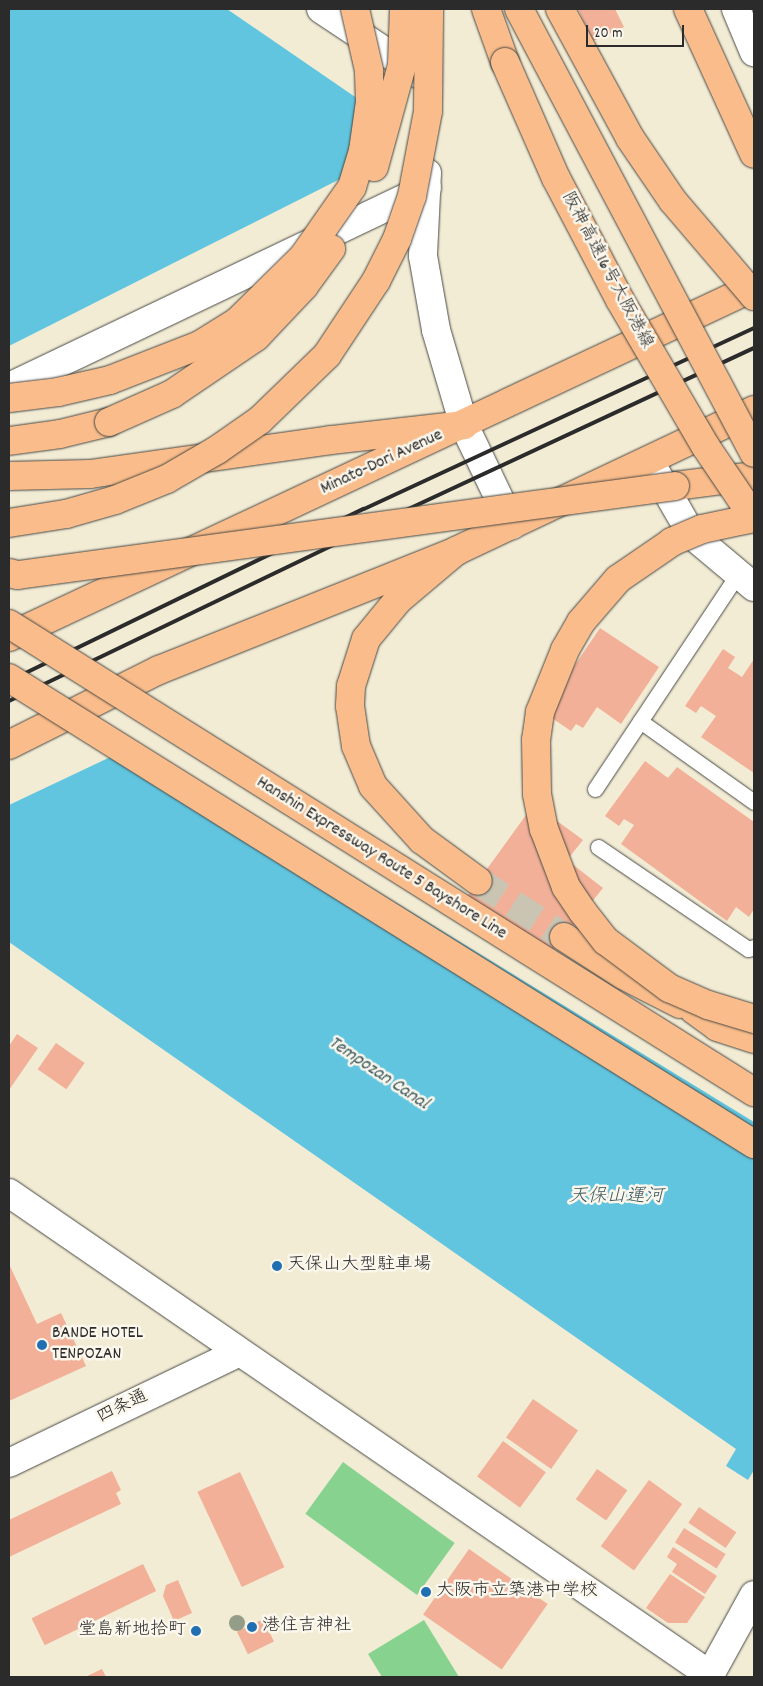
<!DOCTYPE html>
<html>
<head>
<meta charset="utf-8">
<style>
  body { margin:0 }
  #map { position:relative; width:763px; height:1686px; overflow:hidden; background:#f2ecd5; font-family:Dekko,"Klee One",sans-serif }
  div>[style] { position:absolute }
  .green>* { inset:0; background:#88d28f; transform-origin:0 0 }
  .water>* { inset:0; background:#61c5df }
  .pier>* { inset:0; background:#f2ecd5 }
  .building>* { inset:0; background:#f1b097; transform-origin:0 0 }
  .motorway-tunnel>* { height:28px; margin-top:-14px; transform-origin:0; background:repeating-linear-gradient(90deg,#cac5b3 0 28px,transparent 0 42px) }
  .roads { filter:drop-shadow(0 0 1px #494844) drop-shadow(0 0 1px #494844) }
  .service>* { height:15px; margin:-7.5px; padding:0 7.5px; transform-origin:7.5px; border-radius:7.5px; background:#fff }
  .minor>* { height:28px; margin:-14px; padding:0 14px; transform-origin:14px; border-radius:14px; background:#fff }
  .tertiary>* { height:28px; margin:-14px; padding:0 14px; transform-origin:14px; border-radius:14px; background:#fff }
  .trunk>* { height:28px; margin:-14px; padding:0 14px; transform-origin:14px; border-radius:14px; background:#f9bc8a }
  .motorway>* { height:28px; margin:-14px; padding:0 14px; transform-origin:14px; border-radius:14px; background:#f9bc8a }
  .rail>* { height:4px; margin:-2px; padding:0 2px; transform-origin:2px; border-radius:2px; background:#2b2b2b }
  .bridges { filter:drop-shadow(0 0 1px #494844) drop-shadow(0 0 1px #494844) }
  .motorway-bridge>* { height:28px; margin:-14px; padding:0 14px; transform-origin:14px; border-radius:14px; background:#f9bc8a }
  .trees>* { width:16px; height:16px; margin:-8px; border-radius:50%; background:#949d88 }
  .dots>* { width:14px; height:14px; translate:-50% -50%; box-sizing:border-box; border:2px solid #fbf7ec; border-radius:50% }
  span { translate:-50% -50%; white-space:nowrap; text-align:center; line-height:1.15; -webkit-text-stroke:5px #fbf7ec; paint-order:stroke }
  .street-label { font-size:18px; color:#2b2b2b }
  .poi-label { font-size:18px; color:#2b2b2b }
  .left { translate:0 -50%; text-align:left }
  .right { translate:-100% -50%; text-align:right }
  .water-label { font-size:19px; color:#3b5961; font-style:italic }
  .frame { position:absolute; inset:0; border:10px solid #2b2b2b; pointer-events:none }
  .scale { position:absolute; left:586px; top:25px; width:98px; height:22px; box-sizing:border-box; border:2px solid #2b2b2b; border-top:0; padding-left:6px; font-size:15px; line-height:18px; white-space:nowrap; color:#2b2b2b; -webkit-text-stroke:4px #fbf7ec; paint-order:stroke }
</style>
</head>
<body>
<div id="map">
  <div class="green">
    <i style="left:343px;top:1462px;width:138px;height:64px;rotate:36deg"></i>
    <i style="clip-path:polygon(424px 1620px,459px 1677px,382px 1677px,368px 1654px)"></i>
  </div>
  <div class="water">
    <i style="clip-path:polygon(9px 9px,227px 9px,361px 101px,356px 171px,9px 346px)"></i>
    <i style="clip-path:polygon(9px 671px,137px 744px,754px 1122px,754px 1470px,748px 1480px,726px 1466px,736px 1449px,9px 942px)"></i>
  </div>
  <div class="pier">
    <i style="clip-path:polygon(9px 668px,10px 669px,140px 743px,9px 805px)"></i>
  </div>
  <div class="building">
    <i style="clip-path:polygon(578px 9px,615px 9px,624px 27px,593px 41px)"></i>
    <i style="clip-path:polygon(600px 628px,659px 667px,621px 724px,597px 707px,583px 728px,576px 724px,571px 731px,543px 712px)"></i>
    <i style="clip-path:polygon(723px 649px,735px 657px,728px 668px,742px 677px,754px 659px,754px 773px,701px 737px,716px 716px,701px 706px,696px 713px,685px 706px)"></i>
    <i style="clip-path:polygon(645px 761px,668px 778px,677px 767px,754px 822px,754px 909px,749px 917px,736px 907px,727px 921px,621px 844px,634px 825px,624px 819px,619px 826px,605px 816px)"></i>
    <i style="clip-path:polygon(534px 804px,583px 840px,567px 860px,603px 888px,545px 960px,463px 902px)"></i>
    <i style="clip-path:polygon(17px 1034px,38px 1048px,9px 1090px,9px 1046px)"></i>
    <i style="left:56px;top:1043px;width:35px;height:32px;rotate:35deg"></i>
    <i style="clip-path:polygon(9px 1264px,37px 1324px,61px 1313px,86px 1366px,9px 1401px)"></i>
    <i style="left:533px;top:1399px;width:55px;height:47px;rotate:35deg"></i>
    <i style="left:503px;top:1441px;width:53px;height:44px;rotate:36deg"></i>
    <i style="left:597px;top:1469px;width:37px;height:37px;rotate:35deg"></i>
    <i style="clip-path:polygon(112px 1471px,121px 1490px,116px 1493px,121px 1504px,9px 1557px,9px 1520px)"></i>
    <i style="left:240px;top:1472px;width:105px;height:47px;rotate:65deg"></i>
    <i style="left:649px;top:1480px;width:41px;height:82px;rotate:36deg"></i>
    <i style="left:699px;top:1507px;width:45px;height:19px;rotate:34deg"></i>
    <i style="left:684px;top:1528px;width:49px;height:17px;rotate:32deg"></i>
    <i style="clip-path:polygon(673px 1547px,717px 1576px,705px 1594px,672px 1572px,677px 1564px,667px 1557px)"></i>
    <i style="left:469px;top:1549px;width:96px;height:80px;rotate:35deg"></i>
    <i style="left:143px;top:1564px;width:30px;height:124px;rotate:64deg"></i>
    <i style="clip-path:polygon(670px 1574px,705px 1597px,687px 1623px,668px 1623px,646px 1608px)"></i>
    <i style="clip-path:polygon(178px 1580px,192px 1613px,174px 1621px,163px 1596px,166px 1585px)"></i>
    <i style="left:263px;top:1619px;width:25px;height:29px;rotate:64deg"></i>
    <i style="clip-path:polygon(102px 1669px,106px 1677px,85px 1677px)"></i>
  </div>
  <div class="motorway-tunnel">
    <i style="left:478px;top:881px;width:103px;rotate:33.1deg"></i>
  </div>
  <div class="roads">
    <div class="service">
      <i style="left:640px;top:721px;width:140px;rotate:35.4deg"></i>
      <i style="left:595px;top:789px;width:257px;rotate:-56.4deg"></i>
      <i style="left:598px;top:847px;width:181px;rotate:34.2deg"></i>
      <i style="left:748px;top:949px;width:6px;rotate:-18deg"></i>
    </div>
    <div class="minor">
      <i style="left:321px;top:9px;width:118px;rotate:33.6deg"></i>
      <i style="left:427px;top:173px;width:83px;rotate:92.8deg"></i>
      <i style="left:423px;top:256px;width:75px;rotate:80deg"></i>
      <i style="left:436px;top:330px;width:99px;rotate:73.6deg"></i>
      <i style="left:9px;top:387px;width:463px;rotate:-25.5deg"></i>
      <i style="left:710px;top:1675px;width:91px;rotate:-61.2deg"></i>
    </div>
    <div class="tertiary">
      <i style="left:736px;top:9px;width:47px;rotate:67.3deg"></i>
      <i style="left:464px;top:425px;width:111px;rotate:64.4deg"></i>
      <i style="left:650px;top:462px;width:84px;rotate:60.1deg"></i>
      <i style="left:692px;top:535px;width:81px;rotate:40deg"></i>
      <i style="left:9px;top:1193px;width:851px;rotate:34.51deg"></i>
      <i style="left:710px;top:1675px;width:3px;rotate:135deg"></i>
      <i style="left:9px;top:1463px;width:254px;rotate:-25.7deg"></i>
    </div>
    <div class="trunk">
      <i style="left:9px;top:637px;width:823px;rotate:-25.16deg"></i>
      <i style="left:9px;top:745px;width:168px;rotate:-26.6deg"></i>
      <i style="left:159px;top:670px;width:320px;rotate:-21.8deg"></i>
      <i style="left:456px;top:551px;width:330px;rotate:-25.3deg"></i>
    </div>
    <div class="motorway">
      <i style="left:486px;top:9px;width:56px;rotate:70.3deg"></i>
      <i style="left:688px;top:9px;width:159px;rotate:65.5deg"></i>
      <i style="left:9px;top:441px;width:51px;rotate:-7.8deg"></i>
      <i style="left:60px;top:434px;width:50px;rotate:-13.8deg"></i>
      <i style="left:9px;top:476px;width:81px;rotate:-1.4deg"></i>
      <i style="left:90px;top:474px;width:243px;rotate:-8deg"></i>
      <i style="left:331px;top:440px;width:134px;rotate:-6.4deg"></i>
      <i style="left:675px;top:486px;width:80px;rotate:-7.2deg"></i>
      <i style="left:456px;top:551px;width:76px;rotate:139.8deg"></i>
      <i style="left:398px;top:600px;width:50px;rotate:129.4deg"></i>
      <i style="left:366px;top:639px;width:49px;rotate:107.7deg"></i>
      <i style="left:351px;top:686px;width:20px;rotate:93deg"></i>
      <i style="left:350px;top:706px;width:40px;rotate:81.5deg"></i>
      <i style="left:356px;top:746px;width:43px;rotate:67deg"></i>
      <i style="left:373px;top:786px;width:73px;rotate:47.8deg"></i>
      <i style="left:422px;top:840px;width:69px;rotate:36.2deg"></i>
      <i style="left:564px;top:937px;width:70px;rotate:32.8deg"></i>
      <i style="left:623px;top:975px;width:64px;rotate:27deg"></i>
      <i style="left:694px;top:1010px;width:29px;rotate:36deg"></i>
      <i style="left:717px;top:1027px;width:39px;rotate:18deg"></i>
    </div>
  </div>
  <div class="rail">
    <i style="left:9px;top:681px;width:394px;rotate:-25.9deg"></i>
    <i style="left:364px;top:509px;width:430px;rotate:-24.9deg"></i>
    <i style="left:9px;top:701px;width:403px;rotate:-25.7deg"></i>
    <i style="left:372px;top:526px;width:421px;rotate:-25deg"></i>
  </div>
  <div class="bridges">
    <div class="motorway-bridge">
      <i style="left:519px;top:9px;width:502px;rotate:62.11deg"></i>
      <i style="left:560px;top:9px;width:147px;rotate:61.5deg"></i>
      <i style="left:630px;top:138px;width:76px;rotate:55.7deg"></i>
      <i style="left:673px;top:201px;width:125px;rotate:49.5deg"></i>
      <i style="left:505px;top:62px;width:127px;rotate:66.3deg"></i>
      <i style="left:556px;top:178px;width:138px;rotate:62.3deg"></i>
      <i style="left:620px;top:300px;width:170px;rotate:59.7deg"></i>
      <i style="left:706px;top:447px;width:86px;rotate:55.9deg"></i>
      <i style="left:374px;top:167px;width:106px;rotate:-74.6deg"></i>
      <i style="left:402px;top:65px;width:56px;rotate:-88deg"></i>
      <i style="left:9px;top:398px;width:49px;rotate:-7deg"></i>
      <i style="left:58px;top:392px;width:53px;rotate:-13deg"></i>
      <i style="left:110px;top:380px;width:97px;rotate:-21.3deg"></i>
      <i style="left:200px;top:345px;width:44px;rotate:-31.9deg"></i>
      <i style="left:237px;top:322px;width:93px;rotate:-44.6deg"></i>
      <i style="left:303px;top:257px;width:85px;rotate:-55deg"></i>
      <i style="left:352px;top:187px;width:38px;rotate:-73deg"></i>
      <i style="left:363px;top:151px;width:49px;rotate:-81.9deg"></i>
      <i style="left:370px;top:102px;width:32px;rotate:-92deg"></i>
      <i style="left:369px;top:70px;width:63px;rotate:-102.9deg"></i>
      <i style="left:109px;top:422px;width:69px;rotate:-24deg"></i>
      <i style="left:172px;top:394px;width:102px;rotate:-34.2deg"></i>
      <i style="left:256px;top:337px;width:70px;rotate:-46.7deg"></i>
      <i style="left:304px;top:286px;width:46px;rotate:-53.9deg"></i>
      <i style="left:754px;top:518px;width:53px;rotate:168.1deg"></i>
      <i style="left:702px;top:529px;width:33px;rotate:157deg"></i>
      <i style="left:672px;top:542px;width:65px;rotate:145.6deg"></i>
      <i style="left:618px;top:579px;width:57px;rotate:130.7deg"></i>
      <i style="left:581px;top:622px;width:32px;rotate:120deg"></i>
      <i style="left:565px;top:650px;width:67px;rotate:112deg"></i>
      <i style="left:540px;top:712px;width:28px;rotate:98deg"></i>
      <i style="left:536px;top:740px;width:54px;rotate:88.9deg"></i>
      <i style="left:537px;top:794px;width:36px;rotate:79deg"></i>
      <i style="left:544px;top:829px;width:62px;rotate:69.2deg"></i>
      <i style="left:566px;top:887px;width:30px;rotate:56deg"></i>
      <i style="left:583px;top:912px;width:37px;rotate:52deg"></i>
      <i style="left:606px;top:941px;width:79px;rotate:36.7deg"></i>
      <i style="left:669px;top:988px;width:43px;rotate:23.6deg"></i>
      <i style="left:708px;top:1005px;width:48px;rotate:16.9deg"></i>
      <i style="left:9px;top:523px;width:58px;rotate:-9deg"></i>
      <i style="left:66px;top:514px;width:51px;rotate:-15.9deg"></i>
      <i style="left:115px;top:500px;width:56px;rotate:-22deg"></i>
      <i style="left:167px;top:479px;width:58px;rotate:-30.1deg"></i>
      <i style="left:217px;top:450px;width:52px;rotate:-34.9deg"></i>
      <i style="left:260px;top:420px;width:93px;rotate:-44.1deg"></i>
      <i style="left:327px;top:355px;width:89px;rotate:-56.5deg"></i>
      <i style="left:376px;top:281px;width:47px;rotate:-63.4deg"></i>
      <i style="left:397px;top:239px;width:46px;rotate:-70.8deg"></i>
      <i style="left:412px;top:196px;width:86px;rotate:-79.3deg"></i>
      <i style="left:428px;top:111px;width:102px;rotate:-89.4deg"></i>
      <i style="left:9px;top:573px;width:9px;rotate:13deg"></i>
      <i style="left:18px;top:575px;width:663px;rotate:-7.71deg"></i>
      <i style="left:9px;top:624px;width:880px;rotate:32.14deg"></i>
      <i style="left:9px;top:678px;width:879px;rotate:32.03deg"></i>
    </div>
  </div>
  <div class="trees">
    <i style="left:237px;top:1623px"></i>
  </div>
  <div class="dots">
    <i style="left:277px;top:1266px;background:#1f6fb2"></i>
    <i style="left:42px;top:1345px;background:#1f6fb2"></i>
    <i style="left:426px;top:1592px;background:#1f6fb2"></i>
    <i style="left:252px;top:1627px;background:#1f6fb2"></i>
    <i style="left:196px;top:1631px;background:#1f6fb2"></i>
  </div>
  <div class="street-label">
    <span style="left:606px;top:271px;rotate:62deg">阪神高速16号大阪港線</span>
    <span style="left:382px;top:463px;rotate:-25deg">Minato-Dori Avenue</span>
    <span style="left:381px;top:859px;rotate:32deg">Hanshin Expressway Route 5 Bayshore Line</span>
    <span style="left:123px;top:1408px;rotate:-26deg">四条通</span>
  </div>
  <div class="poi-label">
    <span class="left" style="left:287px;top:1266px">天保山大型駐車場</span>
    <span class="left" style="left:52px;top:1345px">BANDE HOTEL<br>TENPOZAN</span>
    <span class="left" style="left:436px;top:1592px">大阪市立築港中学校</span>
    <span class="left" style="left:262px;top:1627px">港住吉神社</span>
    <span class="right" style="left:186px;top:1631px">堂島新地拾町</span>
  </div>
  <div class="water-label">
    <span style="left:378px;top:1074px;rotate:34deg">Tempozan Canal</span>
    <span style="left:616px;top:1198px">天保山運河</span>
  </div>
  <div class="frame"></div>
  <div class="scale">20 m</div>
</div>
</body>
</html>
